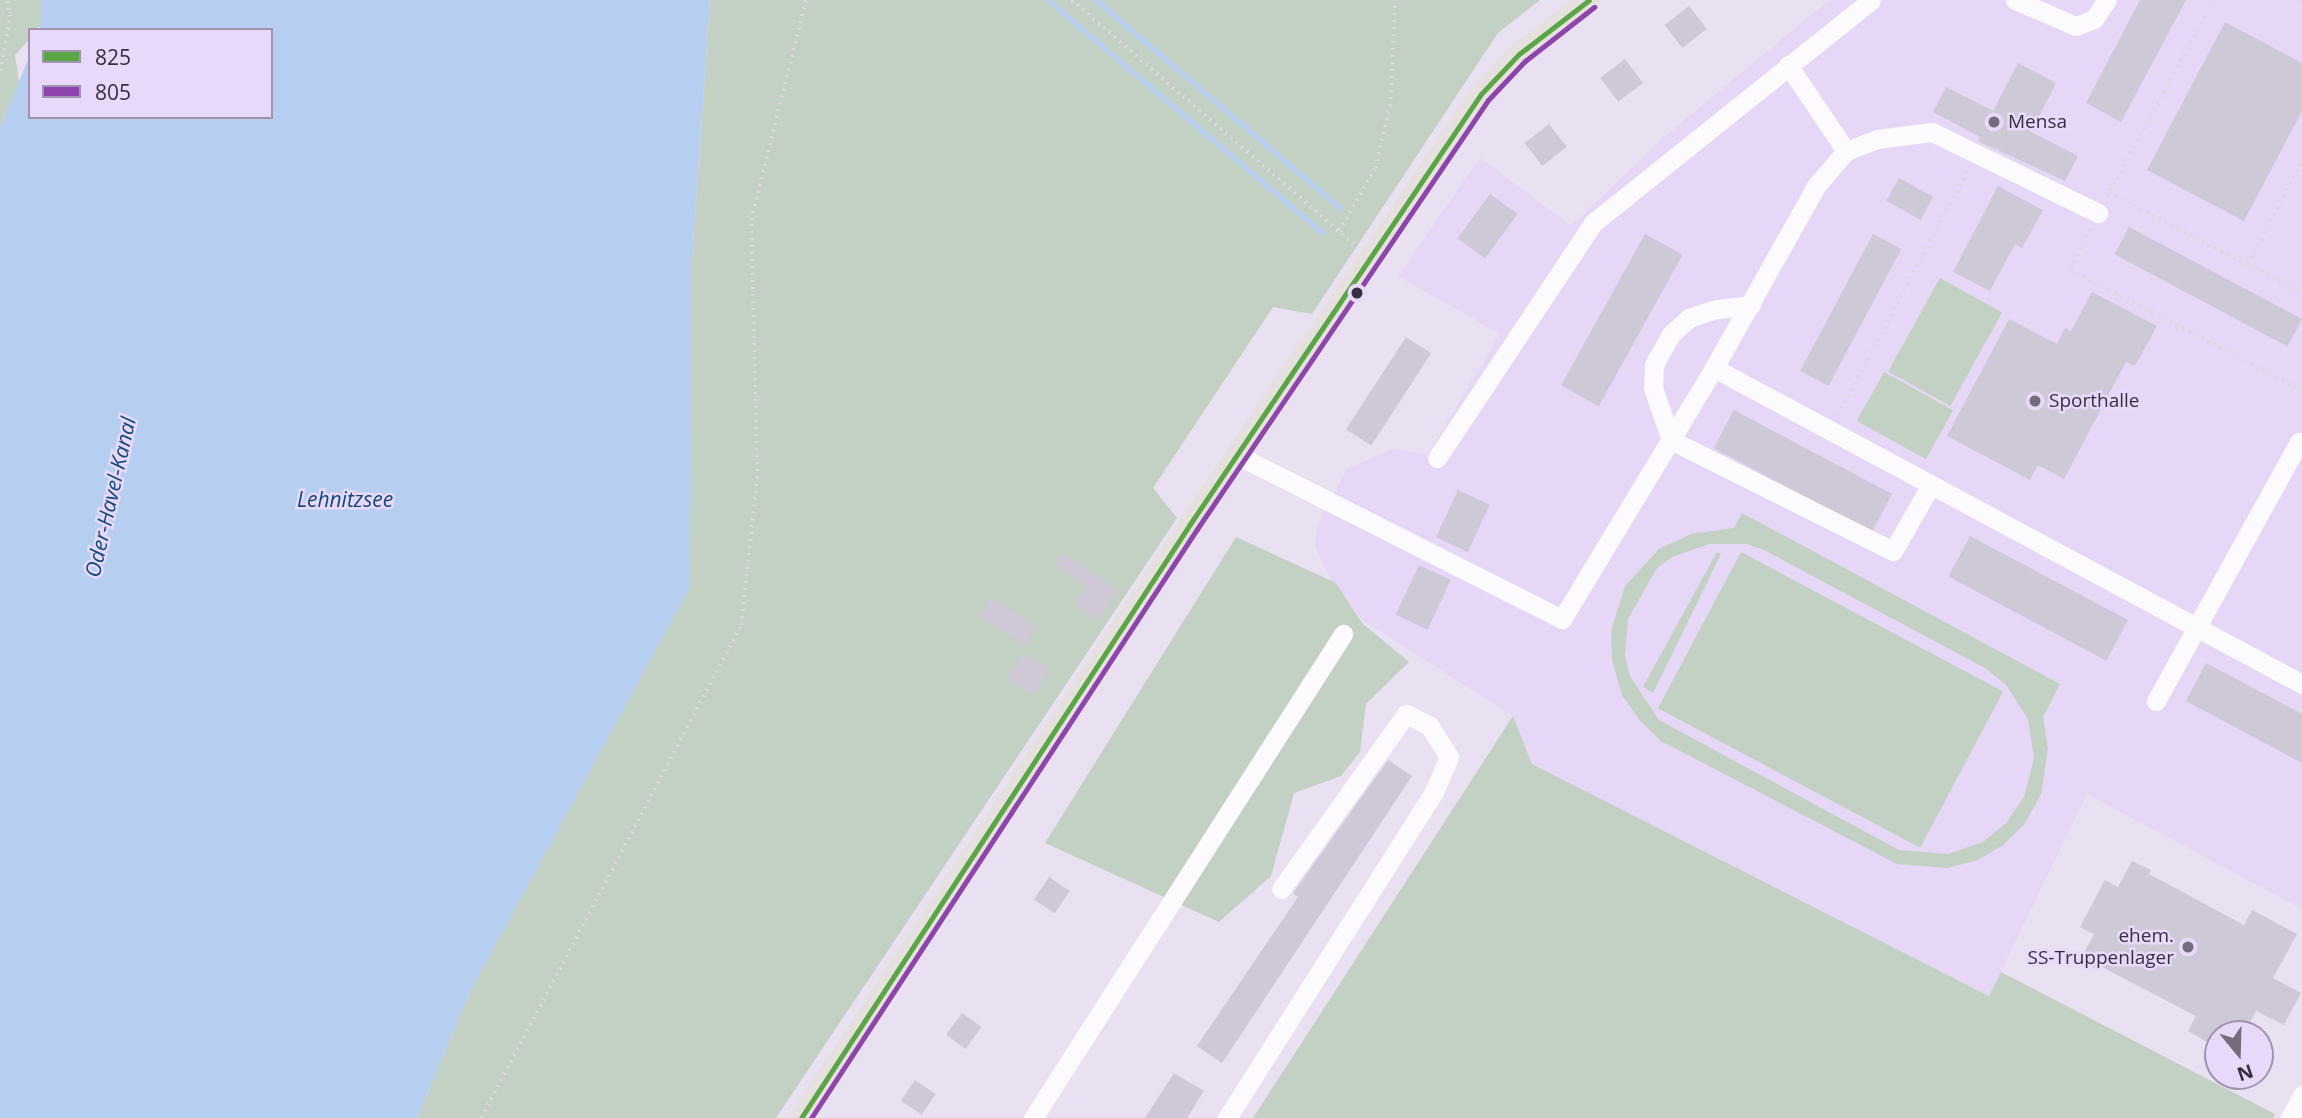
<!DOCTYPE html>
<html>
<head>
<meta charset="utf-8">
<style>
  body { margin:0 }
  #map { position:relative; width:2302px; height:1118px; overflow:hidden; background:#e9e0f2; font-family:"Open Sans",sans-serif }
  div>[style] { position:absolute }
  .built>* { inset:0; background:#e6d7f6 }
  .green>* { inset:0; background:#c2d1c3; transform-origin:0 0 }
  .water>* { inset:0; background:#b6ceef }
  .stream>* { height:5px; margin:-2.5px; padding:0 2.5px; transform-origin:2.5px; border-radius:2.5px; background:#b6ceef }
  .building>* { inset:0; background:#cec8d7; transform-origin:0 0 }
  .path>* { height:3.5px; margin-top:-1.75px; transform-origin:0; background:repeating-linear-gradient(90deg,#dbd8de 0 2px,transparent 0 7px) }
  .minor>* { height:19px; margin:-9.5px; padding:0 9.5px; transform-origin:9.5px; border-radius:9.5px; background:#fcfafd }
  .major>* { height:23px; margin:-11.5px; padding:0 11.5px; transform-origin:11.5px; border-radius:11.5px; background:#e6e1df }
  .bus-1>* { height:5px; margin:-2.5px; padding:0 2.5px; transform-origin:2.5px; border-radius:2.5px; background:#5aa646 }
  .bus-2>* { height:5px; margin:-2.5px; padding:0 2.5px; transform-origin:2.5px; border-radius:2.5px; background:#8e44ad }
  .dots>* { width:19px; height:19px; translate:-50% -50%; box-sizing:border-box; border:4px solid #e8d8fa; border-radius:50% }
  span { translate:-50% -50%; white-space:nowrap; text-align:center; line-height:1.15; -webkit-text-stroke:5px #e8d8fa; paint-order:stroke }
  .poi-label { font-size:19px; color:#362f3d }
  .left { translate:0 -50%; text-align:left }
  .right { translate:-100% -50%; text-align:right }
  .water-label { font-size:21px; color:#0d497a; font-style:italic }
  .legend { position:absolute; left:28px; top:28px; width:245px; height:91px; box-sizing:border-box; background:#e8d8fa; border:2px solid #a194ae; margin:0; padding:9px 12px; list-style:none; font-size:21px; color:#362f3d }
  .legend li { display:flex; align-items:center; gap:14px; height:35px }
  .legend b { width:35px; border:2px solid #a194ae }
  .north { position:absolute; left:2204px; top:1020px; width:70px; height:70px; box-sizing:border-box; background:#e8d8fa; border:2px solid #a194ae; border-radius:50%; rotate:161deg; font-size:19px; font-weight:700; line-height:28px; text-align:center; color:#362f3d }
  .north::after { content:''; display:block; margin:auto; width:24px; height:32px; background:#756d7c; clip-path:polygon(50% 0,100% 100%,50% 72%,0 100%) }
</style>
</head>
<body>
<div id="map">
  <div class="built">
    <i style="clip-path:polygon(1829px 0,2302px 0,2302px 909px,2087px 794px,1989px 996px,1532px 764px,1513px 716px,1364px 621px,1336px 589px,1315px 547px,1317px 527px,1346px 470px,1392px 449px,1428px 454px,1500px 334px,1398px 276px,1480px 158px,1571px 226px,1664px 137px)"></i>
  </div>
  <div class="green">
    <i style="clip-path:polygon(0 0,42px 0,42px 26px,30px 30px,30px 39px,15px 55px,19px 82px,0 127px)"></i>
    <i style="clip-path:polygon(710px 0,1540px 0,1498px 33px,1312px 314px,1273px 307px,1153px 488px,1177px 518px,776px 1118px,417px 1118px,469px 994px,692px 260px)"></i>
    <i style="left:1940px;top:278px;width:71px;height:107px;rotate:29deg"></i>
    <i style="left:1884px;top:372px;width:79px;height:56px;rotate:29deg"></i>
    <i style="clip-path:polygon(evenodd,1742px 513px,2060px 684px,2043px 717px,2048px 749px,2041px 794px,2024px 825px,2003px 845px,1978px 860px,1947px 868px,1897px 864px,1661px 741px,1640px 721px,1622px 695px,1612px 660px,1611px 631px,1625px 586px,1659px 549px,1691px 534px,1734px 528px,1742px 513px,1709px 544px,1747px 544px,1764px 550px,1985px 668px,2006px 685px,2028px 719px,2034px 758px,2024px 797px,2006px 823px,1983px 842px,1948px 854px,1899px 850px,1659px 720px,1630px 676px,1625px 655px,1628px 619px,1657px 568px,1672px 557px,1709px 544px)"></i>
    <i style="clip-path:polygon(1236px 537px,1336px 583px,1362px 623px,1409px 662px,1366px 704px,1360px 752px,1341px 776px,1294px 793px,1271px 876px,1219px 922px,1045px 843px)"></i>
    <i style="clip-path:polygon(1717px 552px,1721px 554px,1653px 693px,1643px 687px)"></i>
    <i style="left:1741px;top:552px;width:297px;height:177px;rotate:28deg"></i>
    <i style="clip-path:polygon(1513px 716px,1532px 764px,1989px 996px,2001px 972px,2275px 1114px,2273px 1118px,1253px 1118px)"></i>
  </div>
  <div class="water">
    <i style="clip-path:polygon(42px 0,710px 0,692px 260px,690px 587px,469px 994px,417px 1118px,0 1118px,0 127px,30px 55px,30px 117px,271px 117px,271px 30px,40px 30px)"></i>
  </div>
  <div class="stream">
    <i style="left:1048px;top:0;width:359px;rotate:40.3deg"></i>
    <i style="left:1096px;top:0;width:321px;rotate:40.4deg"></i>
  </div>
  <div class="building">
    <i style="clip-path:polygon(2140px 0,2186px 0,2121px 122px,2086px 103px)"></i>
    <i style="left:1689px;top:6px;width:29px;height:31px;rotate:52deg"></i>
    <i style="clip-path:polygon(2225px 22px,2302px 63px,2302px 111px,2244px 221px,2147px 170px)"></i>
    <i style="left:1625px;top:59px;width:30px;height:31px;rotate:53deg"></i>
    <i style="clip-path:polygon(2018px 63px,2056px 83px,2031px 132px,2078px 156px,2065px 181px,1978px 141px,1980px 137px,1933px 112px,1946px 87px,1993px 111px)"></i>
    <i style="left:1549px;top:124px;width:29px;height:31px;rotate:52deg"></i>
    <i style="left:1899px;top:178px;width:39px;height:26px;rotate:29deg"></i>
    <i style="clip-path:polygon(1998px 186px,2043px 210px,2022px 248px,2015px 244px,1990px 291px,1953px 272px)"></i>
    <i style="left:1490px;top:194px;width:34px;height:55px;rotate:36deg"></i>
    <i style="left:2129px;top:227px;width:196px;height:31px;rotate:28deg"></i>
    <i style="left:1645px;top:234px;width:43px;height:173px;rotate:29deg"></i>
    <i style="left:1873px;top:234px;width:32px;height:155px;rotate:28deg"></i>
    <i style="clip-path:polygon(2092px 292px,2157px 326px,2135px 366px,2126px 362px,2064px 479px,2038px 465px,2030px 480px,1947px 436px,2009px 319px,2057px 344px,2065px 328px,2071px 331px)"></i>
    <i style="left:1406px;top:337px;width:30px;height:110px;rotate:33deg"></i>
    <i style="left:1734px;top:410px;width:179px;height:43px;rotate:28deg"></i>
    <i style="left:1458px;top:490px;width:35px;height:52px;rotate:25deg"></i>
    <i style="left:1970px;top:536px;width:179px;height:46px;rotate:28deg"></i>
    <i style="clip-path:polygon(1063px 553px,1118px 591px,1098px 620px,1074px 603px,1086px 586px,1055px 564px)"></i>
    <i style="left:1419px;top:565px;width:35px;height:55px;rotate:25deg"></i>
    <i style="left:991px;top:598px;width:53px;height:22px;rotate:32deg"></i>
    <i style="left:1023px;top:653px;width:31px;height:30px;rotate:32deg"></i>
    <i style="clip-path:polygon(2206px 663px,2302px 714px,2302px 763px,2186px 701px)"></i>
    <i style="clip-path:polygon(1388px 760px,1412px 776px,1222px 1063px,1197px 1046px,1298px 897px,1293px 893px)"></i>
    <i style="clip-path:polygon(2132px 861px,2151px 870px,2149px 874px,2244px 925px,2252px 910px,2297px 934px,2273px 978px,2301px 993px,2284px 1025px,2256px 1011px,2244px 1034px,2218px 1034px,2218px 1048px,2188px 1031px,2196px 1016px,2100px 966px,2098px 970px,2080px 960px,2094px 934px,2080px 927px,2105px 880px,2118px 887px)"></i>
    <i style="left:1049px;top:877px;width:25px;height:27px;rotate:34deg"></i>
    <i style="left:962px;top:1013px;width:24px;height:27px;rotate:36deg"></i>
    <i style="clip-path:polygon(1174px 1073px,1204px 1091px,1187px 1118px,1145px 1118px)"></i>
    <i style="left:915px;top:1080px;width:25px;height:25px;rotate:34deg"></i>
  </div>
  <div class="path">
    <i style="left:1072px;top:0;width:376px;rotate:40.9deg"></i>
    <i style="left:2299px;top:0;width:4px;rotate:34deg"></i>
    <i style="left:0;top:71px;width:55px;rotate:-79.5deg"></i>
    <i style="left:10px;top:17px;width:17px;rotate:-100deg"></i>
    <i style="left:2109px;top:193px;width:157px;rotate:27.4deg"></i>
    <i style="left:2248px;top:265px;width:118px;rotate:-62.8deg"></i>
    <i style="left:2107px;top:197px;width:224px;rotate:-61.5deg"></i>
    <i style="left:2090px;top:229px;width:45px;rotate:114.9deg"></i>
    <i style="left:2071px;top:270px;width:260px;rotate:27.5deg"></i>
    <i style="left:1339px;top:231px;width:73px;rotate:-60.3deg"></i>
    <i style="left:1375px;top:168px;width:64px;rotate:-76.4deg"></i>
    <i style="left:1390px;top:106px;width:106px;rotate:-87.3deg"></i>
    <i style="left:2248px;top:265px;width:61px;rotate:27.4deg"></i>
    <i style="left:1838px;top:415px;width:280px;rotate:-62.1deg"></i>
    <i style="left:481px;top:1118px;width:557px;rotate:-62.19deg"></i>
    <i style="left:741px;top:625px;width:148px;rotate:-83.8deg"></i>
    <i style="left:757px;top:478px;width:258px;rotate:-91.3deg"></i>
    <i style="left:751px;top:220px;width:227px;rotate:-76deg"></i>
  </div>
  <div class="minor">
    <i style="left:2015px;top:0;width:66px;rotate:23.1deg"></i>
    <i style="left:2076px;top:26px;width:19px;rotate:-21deg"></i>
    <i style="left:2094px;top:19px;width:23px;rotate:-56deg"></i>
    <i style="left:1788px;top:65px;width:104px;rotate:56deg"></i>
    <i style="left:1751px;top:305px;width:35px;rotate:173deg"></i>
    <i style="left:1716px;top:309px;width:28px;rotate:162deg"></i>
    <i style="left:1689px;top:318px;width:24px;rotate:138deg"></i>
    <i style="left:1671px;top:334px;width:35px;rotate:119deg"></i>
    <i style="left:1654px;top:365px;width:23px;rotate:92deg"></i>
    <i style="left:1653px;top:388px;width:55px;rotate:70.9deg"></i>
    <i style="left:1671px;top:440px;width:248px;rotate:26.6deg"></i>
    <i style="left:1893px;top:551px;width:76px;rotate:-60.1deg"></i>
    <i style="left:1714px;top:368px;width:668px;rotate:28.25deg"></i>
    <i style="left:1237px;top:455px;width:364px;rotate:26.8deg"></i>
    <i style="left:1562px;top:619px;width:293px;rotate:-58.8deg"></i>
    <i style="left:1714px;top:368px;width:209px;rotate:-60.7deg"></i>
    <i style="left:1816px;top:186px;width:46px;rotate:-49.4deg"></i>
    <i style="left:1846px;top:151px;width:33px;rotate:-21deg"></i>
    <i style="left:1877px;top:139px;width:55px;rotate:-7.3deg"></i>
    <i style="left:1932px;top:132px;width:185px;rotate:26deg"></i>
    <i style="left:1437px;top:458px;width:282px;rotate:-56.4deg"></i>
    <i style="left:1593px;top:223px;width:356px;rotate:-38.7deg"></i>
    <i style="left:2156px;top:701px;width:296px;rotate:-61.1deg"></i>
    <i style="left:1033px;top:1118px;width:575px;rotate:-57.36deg"></i>
    <i style="left:1227px;top:1118px;width:386px;rotate:-57.6deg"></i>
    <i style="left:1434px;top:792px;width:38px;rotate:-67deg"></i>
    <i style="left:1449px;top:757px;width:36px;rotate:-122deg"></i>
    <i style="left:1430px;top:726px;width:27px;rotate:-153deg"></i>
    <i style="left:1406px;top:714px;width:215px;rotate:125.5deg"></i>
    <i style="left:2290px;top:1118px;width:26px;rotate:-62deg"></i>
  </div>
  <div class="major">
    <i style="left:801px;top:1118px;width:710px;rotate:-56.78deg"></i>
    <i style="left:1190px;top:524px;width:519px;rotate:-55.91deg"></i>
    <i style="left:1481px;top:94px;width:55px;rotate:-46.5deg"></i>
    <i style="left:1519px;top:54px;width:88px;rotate:-37.6deg"></i>
  </div>
  <div class="bus-1">
    <i style="left:801px;top:1118px;width:710px;rotate:-56.78deg"></i>
    <i style="left:1190px;top:524px;width:519px;rotate:-55.91deg"></i>
    <i style="left:1481px;top:94px;width:55px;rotate:-46.5deg"></i>
    <i style="left:1519px;top:54px;width:88px;rotate:-37.6deg"></i>
  </div>
  <div class="bus-2">
    <i style="left:811px;top:1118px;width:704px;rotate:-56.76deg"></i>
    <i style="left:1197px;top:529px;width:518px;rotate:-55.85deg"></i>
    <i style="left:1488px;top:100px;width:54px;rotate:-46.5deg"></i>
    <i style="left:1525px;top:61px;width:88px;rotate:-38deg"></i>
  </div>
  <div class="dots">
    <i style="left:1994px;top:122px;background:#756d7c"></i>
    <i style="left:1357px;top:293px;background:#362f3d"></i>
    <i style="left:2035px;top:401px;background:#756d7c"></i>
    <i style="left:2188px;top:947px;background:#756d7c"></i>
  </div>
  <div class="poi-label">
    <span class="left" style="left:2008px;top:122px">Mensa</span>
    <span class="left" style="left:2049px;top:401px">Sporthalle</span>
    <span class="right" style="left:2174px;top:947px">ehem.<br>SS-Truppenlager</span>
  </div>
  <div class="water-label">
    <span style="left:110px;top:497px;rotate:-77deg">Oder-Havel-Kanal</span>
    <span style="left:345px;top:499px">Lehnitzsee</span>
  </div>
  <ul class="legend">
  <li><b style="height:9px;background:#5aa646"></b>825</li>
  <li><b style="height:9px;background:#8e44ad"></b>805</li>
  </ul>
  <div class="north">N</div>
</div>
</body>
</html>
